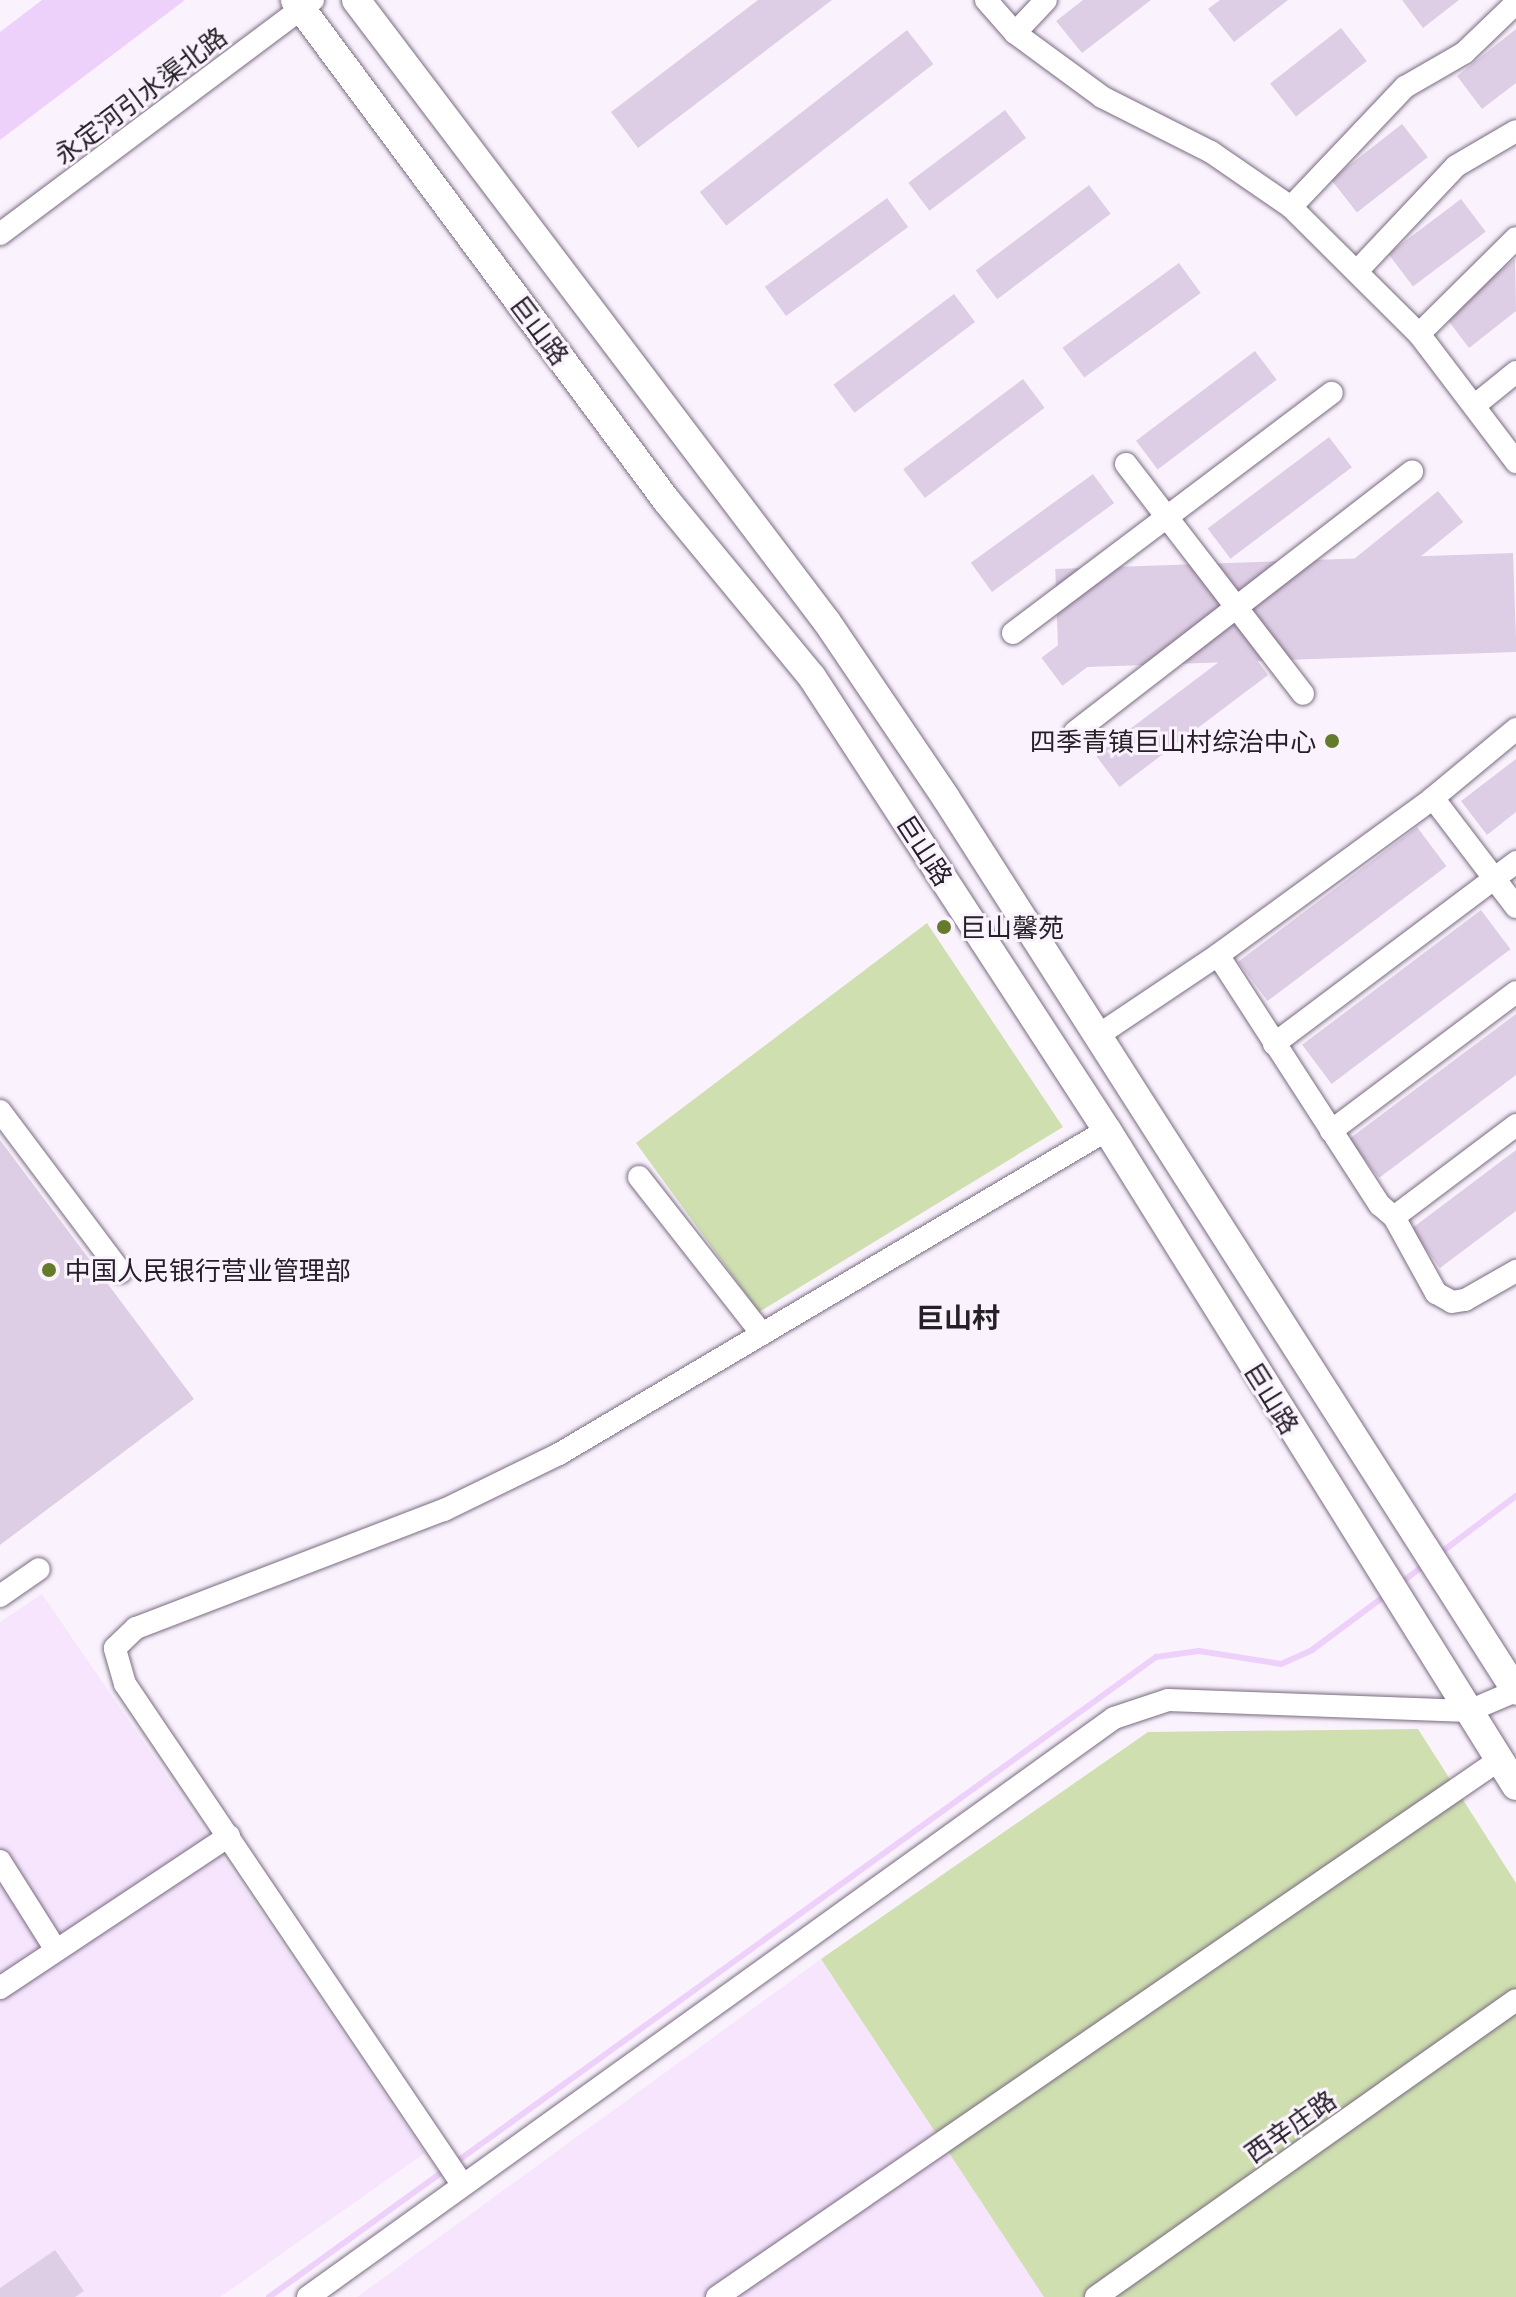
<!DOCTYPE html>
<html>
<head>
<meta charset="utf-8">
<style>
  body { margin:0 }
  #map { position:relative; width:1516px; height:2297px; overflow:hidden; background:#faf3fd; font-family:"Exo 2","Noto Sans SC",sans-serif }
  div>[style] { position:absolute }
  .built>* { inset:0; background:#f6e5fd }
  .green>* { inset:0; background:#cfdfb0 }
  .water>* { inset:0; background:#eed1fa }
  .stream>* { height:6px; margin:-3px; padding:0 3px; transform-origin:3px; border-radius:3px; background:#eed1fa }
  .building>* { inset:0; background:#decee5; transform-origin:0 0 }
  .roads { filter:drop-shadow(0 0 2px #7a6b80) drop-shadow(0 0 2px #7a6b80) }
  .minor>* { height:22px; margin:-11px; padding:0 11px; transform-origin:11px; border-radius:11px; background:#fff }
  .major>* { height:28px; margin:-14px; padding:0 14px; transform-origin:14px; border-radius:14px; background:#fff }
  .dots>* { width:22px; height:22px; translate:-50% -50%; box-sizing:border-box; border:4px solid #faf3fd; border-radius:50% }
  span { translate:-50% -50%; white-space:nowrap; text-align:center; line-height:1.15; -webkit-text-stroke:6px #faf3fd; paint-order:stroke }
  .street-label { font-size:26px; color:#262028 }
  .poi-label { font-size:26px; color:#262028 }
  .right { translate:-100% -50%; text-align:right }
  .left { translate:0 -50%; text-align:left }
  .neighbourhood-label { font-size:28px; color:#262028; font-weight:700 }
</style>
</head>
<body>
<div id="map">
  <div class="built">
    <i style="clip-path:polygon(42px 1594px,425px 2153px,220px 2297px,0 2297px,0 1622px)"></i>
    <i style="clip-path:polygon(821px 1959px,1044px 2297px,357px 2297px)"></i>
  </div>
  <div class="green">
    <i style="clip-path:polygon(927px 923px,1063px 1127px,759px 1312px,636px 1143px)"></i>
    <i style="clip-path:polygon(1418px 1729px,1516px 1883px,1516px 2297px,1044px 2297px,821px 1959px,1148px 1732px)"></i>
  </div>
  <div class="water">
    <i style="clip-path:polygon(42px 0,185px 0,0 140px,0 32px)"></i>
  </div>
  <div class="stream">
    <i style="left:1439px;top:1554px;width:96px;rotate:-37deg"></i>
    <i style="left:1401px;top:1583px;width:33px;rotate:-38deg"></i>
    <i style="left:269px;top:2297px;width:1094px;rotate:-35.81deg"></i>
    <i style="left:1156px;top:1657px;width:43px;rotate:-7.9deg"></i>
    <i style="left:1199px;top:1651px;width:83px;rotate:9deg"></i>
    <i style="left:1281px;top:1664px;width:34px;rotate:-24deg"></i>
    <i style="left:1312px;top:1650px;width:92px;rotate:-36.6deg"></i>
  </div>
  <div class="building">
    <i style="clip-path:polygon(758px 0,832px 0,638px 148px,611px 112px)"></i>
    <i style="clip-path:polygon(1083px 0,1151px 0,1082px 53px,1056px 21px)"></i>
    <i style="clip-path:polygon(1220px 0,1288px 0,1234px 42px,1208px 9px)"></i>
    <i style="clip-path:polygon(1402px 0,1459px 0,1423px 28px)"></i>
    <i style="left:1341px;top:28px;width:42px;height:90px;rotate:52deg"></i>
    <i style="clip-path:polygon(1516px 29px,1516px 83px,1482px 109px,1457px 76px)"></i>
    <i style="left:907px;top:30px;width:43px;height:263px;rotate:52deg"></i>
    <i style="left:1005px;top:110px;width:35px;height:121px;rotate:53deg"></i>
    <i style="left:1402px;top:124px;width:42px;height:90px;rotate:52deg"></i>
    <i style="left:1089px;top:185px;width:36px;height:142px;rotate:53deg"></i>
    <i style="left:887px;top:198px;width:36px;height:151px;rotate:54deg"></i>
    <i style="left:1461px;top:199px;width:41px;height:91px;rotate:53deg"></i>
    <i style="clip-path:polygon(1515px 259px,1516px 311px,1469px 348px,1444px 315px)"></i>
    <i style="left:1179px;top:263px;width:37px;height:144px;rotate:54deg"></i>
    <i style="left:954px;top:294px;width:35px;height:151px;rotate:53deg"></i>
    <i style="left:1255px;top:351px;width:36px;height:149px;rotate:53deg"></i>
    <i style="left:1023px;top:379px;width:36px;height:150px;rotate:53deg"></i>
    <i style="left:1329px;top:437px;width:38px;height:152px;rotate:53deg"></i>
    <i style="left:1093px;top:474px;width:36px;height:151px;rotate:54deg"></i>
    <i style="left:1438px;top:491px;width:40px;height:215px;rotate:51deg"></i>
    <i style="left:1513px;top:553px;width:99px;height:458px;rotate:88deg"></i>
    <i style="left:1162px;top:567px;width:35px;height:151px;rotate:53deg"></i>
    <i style="left:1244px;top:643px;width:40px;height:186px;rotate:53deg"></i>
    <i style="clip-path:polygon(1516px 759px,1516px 812px,1487px 835px,1461px 801px)"></i>
    <i style="left:1417px;top:827px;width:49px;height:224px;rotate:53deg"></i>
    <i style="left:1481px;top:910px;width:49px;height:224px;rotate:53deg"></i>
    <i style="clip-path:polygon(1516px 1014px,1516px 1075px,1379px 1178px,1349px 1139px)"></i>
    <i style="clip-path:polygon(0 1140px,194px 1399px,0 1545px)"></i>
    <i style="clip-path:polygon(1516px 1150px,1516px 1211px,1440px 1268px,1411px 1229px)"></i>
    <i style="clip-path:polygon(55px 2250px,84px 2291px,75px 2297px,0 2297px,0 2288px)"></i>
  </div>
  <div class="roads">
    <div class="minor">
      <i style="left:986px;top:0;width:44px;rotate:48.7deg"></i>
      <i style="left:1015px;top:33px;width:108px;rotate:36.3deg"></i>
      <i style="left:1102px;top:97px;width:122px;rotate:26.8deg"></i>
      <i style="left:1211px;top:152px;width:97px;rotate:34.5deg"></i>
      <i style="left:1291px;top:207px;width:180px;rotate:44.8deg"></i>
      <i style="left:1419px;top:334px;width:161px;rotate:52.8deg"></i>
      <i style="left:1015px;top:33px;width:45px;rotate:-46.8deg"></i>
      <i style="left:1291px;top:207px;width:166px;rotate:-46.5deg"></i>
      <i style="left:1405px;top:87px;width:68px;rotate:-30deg"></i>
      <i style="left:1464px;top:53px;width:72px;rotate:-43.9deg"></i>
      <i style="left:0;top:234px;width:391px;rotate:-36.8deg"></i>
      <i style="left:1359px;top:269px;width:141px;rotate:-46.7deg"></i>
      <i style="left:1456px;top:166px;width:69px;rotate:-30.3deg"></i>
      <i style="left:1419px;top:334px;width:136px;rotate:-44.7deg"></i>
      <i style="left:1474px;top:406px;width:54px;rotate:-39deg"></i>
      <i style="left:1126px;top:464px;width:290px;rotate:52.4deg"></i>
      <i style="left:1013px;top:633px;width:399px;rotate:-37deg"></i>
      <i style="left:1075px;top:732px;width:426px;rotate:-37.7deg"></i>
      <i style="left:1433px;top:798px;width:137px;rotate:52.7deg"></i>
      <i style="left:1218px;top:955px;width:298px;rotate:57.1deg"></i>
      <i style="left:1380px;top:1205px;width:18px;rotate:41deg"></i>
      <i style="left:1394px;top:1217px;width:87px;rotate:61.1deg"></i>
      <i style="left:1436px;top:1293px;width:18px;rotate:29deg"></i>
      <i style="left:1452px;top:1302px;width:13px;rotate:-9deg"></i>
      <i style="left:1465px;top:1300px;width:59px;rotate:-29.6deg"></i>
      <i style="left:1097px;top:1036px;width:146px;rotate:-33.8deg"></i>
      <i style="left:1218px;top:955px;width:266px;rotate:-36.1deg"></i>
      <i style="left:1433px;top:798px;width:108px;rotate:-39.7deg"></i>
      <i style="left:1274px;top:1044px;width:303px;rotate:-36.9deg"></i>
      <i style="left:0;top:1111px;width:201px;rotate:53.1deg"></i>
      <i style="left:1331px;top:1131px;width:231px;rotate:-36.9deg"></i>
      <i style="left:639px;top:1177px;width:199px;rotate:51.9deg"></i>
      <i style="left:1394px;top:1217px;width:153px;rotate:-37deg"></i>
      <i style="left:0;top:1596px;width:47px;rotate:-34.7deg"></i>
      <i style="left:0;top:1861px;width:105px;rotate:57.8deg"></i>
      <i style="left:0;top:1988px;width:275px;rotate:-33.6deg"></i>
      <i style="left:462px;top:2184px;width:603px;rotate:-123.98deg"></i>
      <i style="left:125px;top:1684px;width:37px;rotate:-106deg"></i>
      <i style="left:115px;top:1648px;width:29px;rotate:-44deg"></i>
      <i style="left:136px;top:1628px;width:330px;rotate:-21deg"></i>
      <i style="left:444px;top:1510px;width:128px;rotate:-26deg"></i>
      <i style="left:559px;top:1454px;width:637px;rotate:-30.59deg"></i>
      <i style="left:308px;top:2297px;width:992px;rotate:-35.69deg"></i>
      <i style="left:1114px;top:1718px;width:57px;rotate:-18.4deg"></i>
      <i style="left:1168px;top:1700px;width:301px;rotate:2.1deg"></i>
      <i style="left:1469px;top:1711px;width:51px;rotate:-23.1deg"></i>
      <i style="left:717px;top:2297px;width:949px;rotate:-34.48deg"></i>
      <i style="left:1096px;top:2297px;width:514px;rotate:-35.27deg"></i>
    </div>
    <div class="major">
      <i style="left:295px;top:0;width:623px;rotate:53.42deg"></i>
      <i style="left:666px;top:500px;width:229px;rotate:50.5deg"></i>
      <i style="left:812px;top:677px;width:541px;rotate:56.93deg"></i>
      <i style="left:1107px;top:1130px;width:773px;rotate:58.06deg"></i>
      <i style="left:356px;top:0;width:780px;rotate:52.87deg"></i>
      <i style="left:827px;top:622px;width:212px;rotate:55.9deg"></i>
      <i style="left:946px;top:798px;width:1059px;rotate:57.45deg"></i>
    </div>
  </div>
  <div class="dots">
    <i style="left:1332px;top:741px;background:#657b2c"></i>
    <i style="left:944px;top:927px;background:#657b2c"></i>
    <i style="left:49px;top:1270px;background:#657b2c"></i>
  </div>
  <div class="street-label">
    <span style="left:140px;top:95px;rotate:-37deg">永定河引水渠北路</span>
    <span style="left:540px;top:330px;rotate:53deg">巨山路</span>
    <span style="left:925px;top:850px;rotate:57deg">巨山路</span>
    <span style="left:1272px;top:1398px;rotate:58deg">巨山路</span>
    <span style="left:1290px;top:2126px;rotate:-35deg">西辛庄路</span>
  </div>
  <div class="poi-label">
    <span class="right" style="left:1316px;top:741px">四季青镇巨山村综治中心</span>
    <span class="left" style="left:960px;top:927px">巨山馨苑</span>
    <span class="left" style="left:65px;top:1270px">中国人民银行营业管理部</span>
  </div>
  <div class="neighbourhood-label">
    <span style="left:958px;top:1317px">巨山村</span>
  </div>
</div>
</body>
</html>
